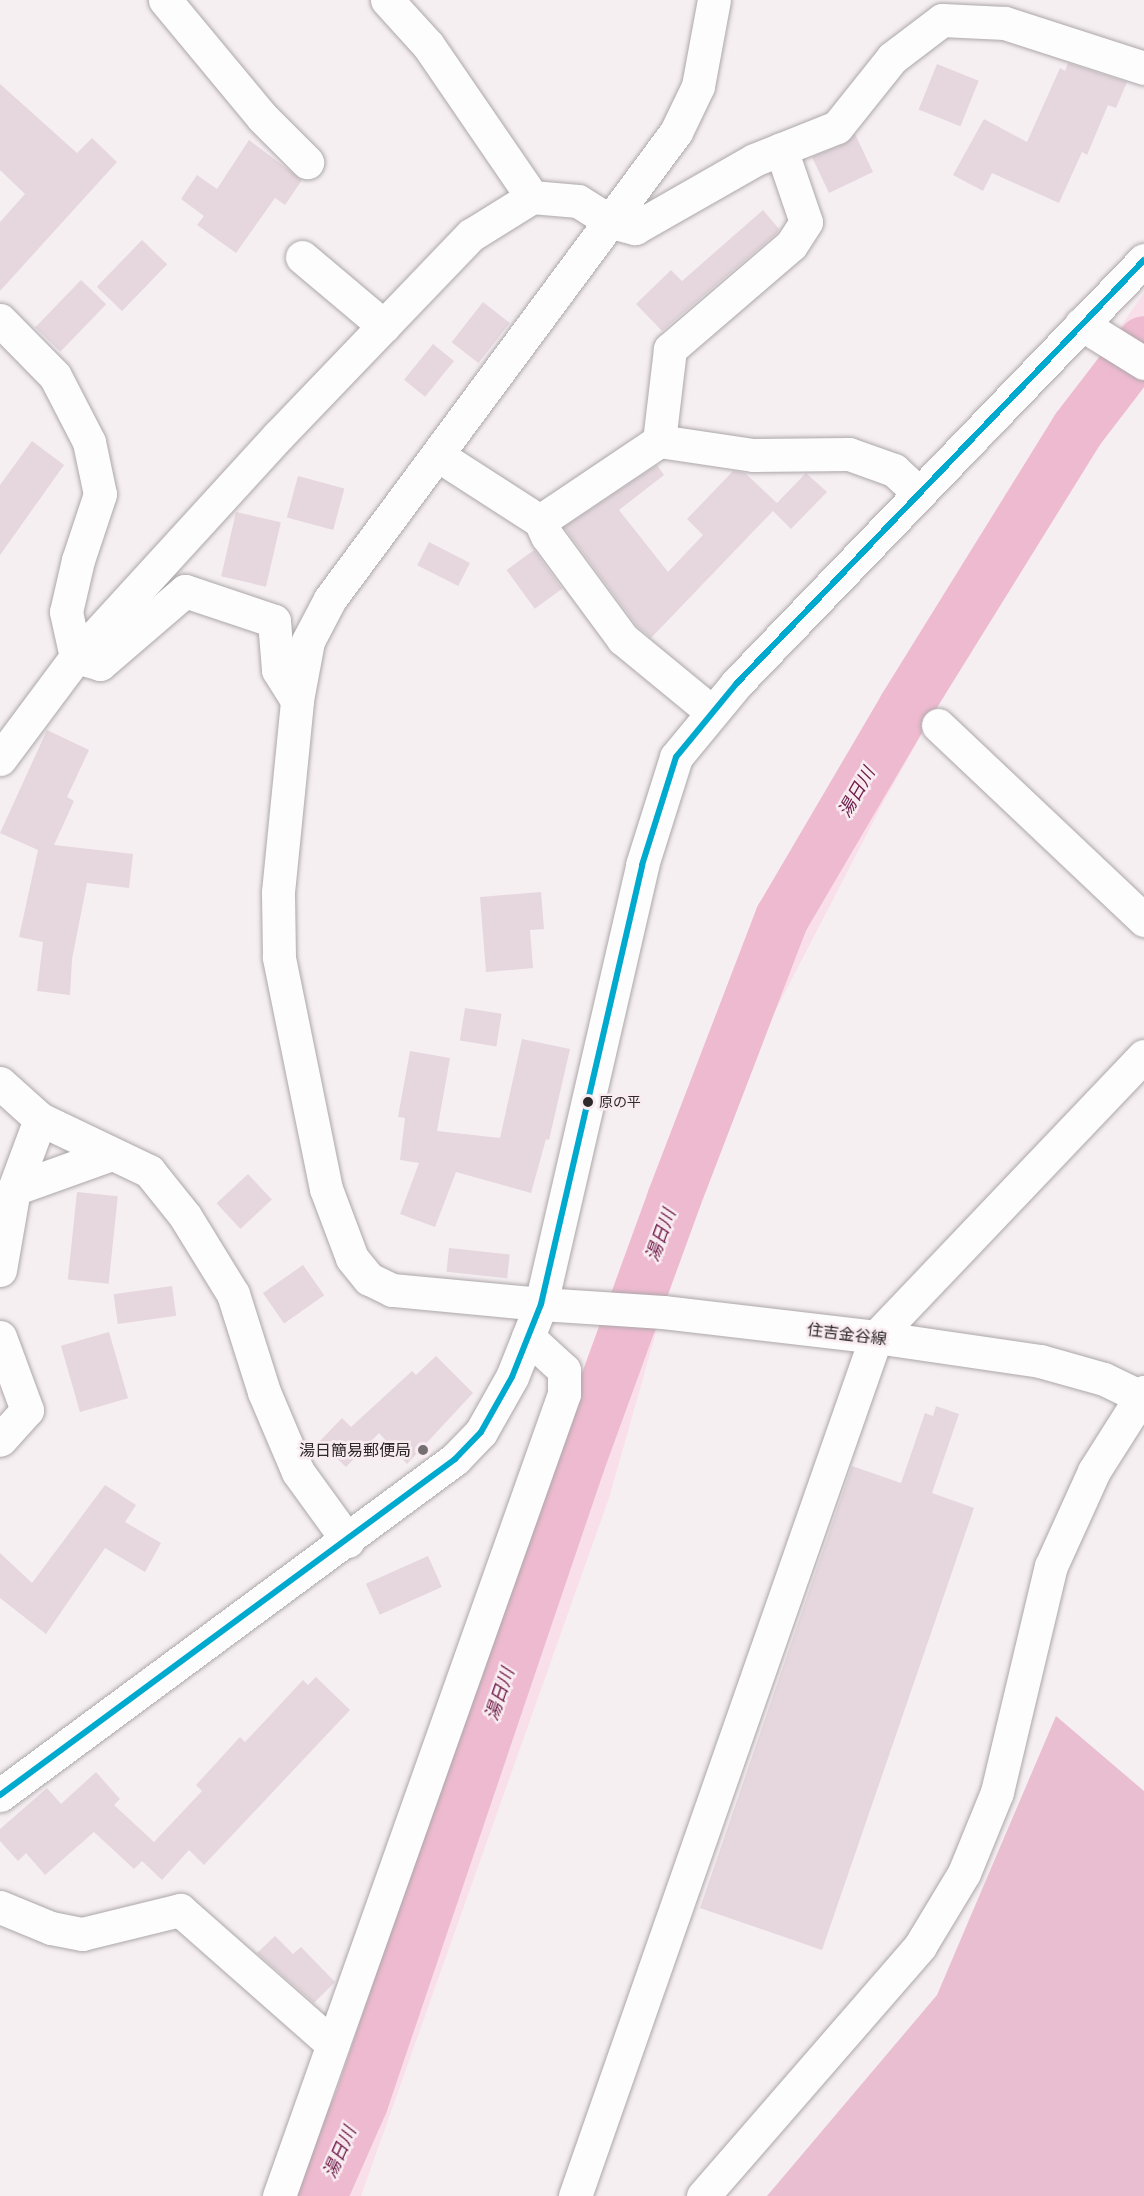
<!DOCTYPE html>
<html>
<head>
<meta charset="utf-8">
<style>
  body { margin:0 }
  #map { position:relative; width:1144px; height:2196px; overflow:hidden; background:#f6eff2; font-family:"PT Serif","Noto Sans JP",serif }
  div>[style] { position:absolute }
  .green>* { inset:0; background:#f8dfe9 }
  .forest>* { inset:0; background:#e8bed0 }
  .river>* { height:54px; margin:-27px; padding:0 27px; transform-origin:27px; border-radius:27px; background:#eebad0 }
  .building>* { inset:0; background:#e5d7dd; transform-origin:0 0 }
  .roads { filter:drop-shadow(0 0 2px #aca7a9) drop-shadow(0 0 2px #aca7a9) }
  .minor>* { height:33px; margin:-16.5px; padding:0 16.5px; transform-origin:16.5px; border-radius:16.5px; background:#fefdfd }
  .major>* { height:33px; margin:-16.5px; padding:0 16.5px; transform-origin:16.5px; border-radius:16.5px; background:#fefdfd }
  .bus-1>* { height:6px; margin:-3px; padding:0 3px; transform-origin:3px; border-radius:3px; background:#00a9ce }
  .dots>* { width:16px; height:16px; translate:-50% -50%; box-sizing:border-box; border:3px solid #f9ecf1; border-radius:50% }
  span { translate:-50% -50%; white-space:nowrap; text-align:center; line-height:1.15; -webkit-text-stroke:5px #f9ecf1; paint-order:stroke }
  .bus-label { font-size:14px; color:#2e292b }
  .left { translate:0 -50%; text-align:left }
  .street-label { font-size:16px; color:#2e292b }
  .poi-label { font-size:16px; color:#2e292b }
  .right { translate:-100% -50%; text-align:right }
  .water-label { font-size:18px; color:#6e1c49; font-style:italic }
</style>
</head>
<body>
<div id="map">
  <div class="green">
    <i style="clip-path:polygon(1144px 293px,1144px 382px,1027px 548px,884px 801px,767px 1027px,668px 1290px,609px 1498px,361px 2196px,290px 2196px,586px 1379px,642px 1246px,681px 1117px,758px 921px,870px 727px,986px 542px,1071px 397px)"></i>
  </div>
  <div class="forest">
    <i style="clip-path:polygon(1056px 1716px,1144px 1791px,1144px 2196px,767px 2196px,937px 1995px)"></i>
  </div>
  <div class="river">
    <i style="left:320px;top:2196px;width:102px;rotate:-66.2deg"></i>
    <i style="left:361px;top:2103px;width:676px;rotate:-71.27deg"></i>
    <i style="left:578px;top:1463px;width:281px;rotate:-70deg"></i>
    <i style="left:674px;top:1199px;width:301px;rotate:-69deg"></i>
    <i style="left:782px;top:918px;width:243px;rotate:-59.6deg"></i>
    <i style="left:905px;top:708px;width:328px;rotate:-58.2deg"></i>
    <i style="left:1078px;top:429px;width:108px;rotate:-52.5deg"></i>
  </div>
  <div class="building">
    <i style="clip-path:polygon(1068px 63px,1127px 82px,1116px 108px,1108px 105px,1087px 155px,1082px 152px,1059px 203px,992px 173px,983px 191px,953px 175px,984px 119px,1027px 142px,1060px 68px,1065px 71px)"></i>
    <i style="left:937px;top:64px;width:45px;height:49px;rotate:22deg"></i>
    <i style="clip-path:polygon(0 84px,77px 153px,92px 138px,117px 162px,0 291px,0 222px,25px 194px,0 170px)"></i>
    <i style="clip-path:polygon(855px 134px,873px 172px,829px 193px,812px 157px,844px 144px)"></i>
    <i style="clip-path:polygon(249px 140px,302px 180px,285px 205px,275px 198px,236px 253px,197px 225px,204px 216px,181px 199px,197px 175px,217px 189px)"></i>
    <i style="clip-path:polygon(763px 210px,779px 229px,777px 233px,662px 331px,636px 304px,671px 270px,682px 281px)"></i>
    <i style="left:142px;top:240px;width:35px;height:65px;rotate:44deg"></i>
    <i style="left:81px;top:280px;width:35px;height:66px;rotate:44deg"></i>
    <i style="left:483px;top:302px;width:34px;height:51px;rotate:38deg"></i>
    <i style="left:433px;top:344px;width:27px;height:46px;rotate:39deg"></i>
    <i style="clip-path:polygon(32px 441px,64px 465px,0 555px,0 485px)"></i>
    <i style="clip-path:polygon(657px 465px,664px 475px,619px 510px,668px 572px,703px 535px,687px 519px,733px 471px,745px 473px,777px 503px,806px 473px,827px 492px,791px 529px,773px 511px,651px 638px,637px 626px,564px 527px)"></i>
    <i style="left:298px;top:476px;width:48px;height:43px;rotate:15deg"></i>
    <i style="left:236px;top:512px;width:46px;height:66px;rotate:13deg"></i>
    <i style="left:429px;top:542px;width:46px;height:26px;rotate:27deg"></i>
    <i style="left:534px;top:550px;width:48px;height:34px;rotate:54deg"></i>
    <i style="clip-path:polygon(47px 730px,89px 750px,67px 797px,74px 801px,54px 845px,133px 854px,129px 888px,87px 883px,72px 959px,70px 995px,37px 991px,43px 942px,19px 937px,38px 850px,0 833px)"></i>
    <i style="clip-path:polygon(541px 892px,544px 929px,530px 930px,533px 968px,486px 972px,480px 897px)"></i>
    <i style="left:465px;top:1008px;width:37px;height:33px;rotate:9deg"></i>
    <i style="clip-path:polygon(522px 1039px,570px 1049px,549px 1140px,546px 1139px,531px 1193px,456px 1172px,435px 1227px,400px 1214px,419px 1163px,400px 1160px,405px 1118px,398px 1117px,410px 1051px,450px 1058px,437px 1131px,500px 1138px)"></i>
    <i style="left:248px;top:1174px;width:35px;height:43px;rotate:47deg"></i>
    <i style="left:77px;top:1192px;width:41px;height:88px;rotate:6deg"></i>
    <i style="left:449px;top:1248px;width:61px;height:24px;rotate:6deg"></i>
    <i style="left:303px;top:1265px;width:37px;height:49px;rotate:55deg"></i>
    <i style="left:172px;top:1286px;width:30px;height:59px;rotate:82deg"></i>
    <i style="left:109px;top:1332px;width:69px;height:50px;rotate:74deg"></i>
    <i style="clip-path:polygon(436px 1356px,473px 1393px,407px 1464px,379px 1433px,346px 1467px,319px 1442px,342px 1418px,351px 1427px,412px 1371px,416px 1375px)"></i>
    <i style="clip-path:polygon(936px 1406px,959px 1414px,932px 1493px,974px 1508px,822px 1950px,700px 1908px,852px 1466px,901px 1483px,925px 1413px,933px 1416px)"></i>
    <i style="clip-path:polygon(105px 1485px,136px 1505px,125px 1522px,161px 1543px,145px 1572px,105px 1548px,46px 1634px,0 1598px,0 1553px,32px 1583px)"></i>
    <i style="left:428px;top:1556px;width:34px;height:68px;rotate:66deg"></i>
    <i style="clip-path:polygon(316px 1677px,350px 1710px,204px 1865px,189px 1850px,162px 1880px,142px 1861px,134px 1869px,94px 1832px,45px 1875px,26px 1853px,18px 1861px,0 1841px,0 1829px,47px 1788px,61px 1804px,96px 1772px,120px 1799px,114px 1805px,154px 1842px,202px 1791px,196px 1785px,240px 1737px,245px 1742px,303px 1680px,308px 1685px)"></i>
    <i style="clip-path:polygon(275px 1936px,293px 1954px,301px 1947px,335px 1982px,314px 2003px,257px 1953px)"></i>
  </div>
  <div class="roads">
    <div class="minor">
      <i style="left:165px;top:0;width:152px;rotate:50.3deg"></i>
      <i style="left:262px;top:117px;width:64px;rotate:45deg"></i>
      <i style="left:387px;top:0;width:61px;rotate:47.7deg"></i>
      <i style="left:428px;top:45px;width:184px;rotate:55.6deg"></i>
      <i style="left:781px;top:149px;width:77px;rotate:71.1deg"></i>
      <i style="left:806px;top:222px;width:27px;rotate:123deg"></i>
      <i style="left:791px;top:245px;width:160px;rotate:139.3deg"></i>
      <i style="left:670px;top:349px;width:93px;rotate:96.8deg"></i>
      <i style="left:659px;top:441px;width:95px;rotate:8.5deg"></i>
      <i style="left:753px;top:455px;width:96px;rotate:-0.6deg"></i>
      <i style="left:849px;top:454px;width:48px;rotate:19.6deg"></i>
      <i style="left:894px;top:470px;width:34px;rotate:43deg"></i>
      <i style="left:302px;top:257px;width:107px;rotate:40.1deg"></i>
      <i style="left:0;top:320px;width:78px;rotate:45.5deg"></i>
      <i style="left:55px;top:376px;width:74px;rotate:62.7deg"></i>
      <i style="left:89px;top:442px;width:53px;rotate:78.1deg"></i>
      <i style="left:100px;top:494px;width:70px;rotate:108.4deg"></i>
      <i style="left:78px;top:560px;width:53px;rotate:103deg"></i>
      <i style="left:66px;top:612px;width:46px;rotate:77.5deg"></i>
      <i style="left:1081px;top:324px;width:74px;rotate:31.8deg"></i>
      <i style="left:439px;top:456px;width:120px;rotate:32.8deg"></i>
      <i style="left:540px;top:521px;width:143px;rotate:-33.9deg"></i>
      <i style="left:540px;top:521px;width:17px;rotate:65deg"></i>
      <i style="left:547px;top:536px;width:128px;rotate:53.6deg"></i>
      <i style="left:623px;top:639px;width:115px;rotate:39.4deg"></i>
      <i style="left:76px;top:657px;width:25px;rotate:16deg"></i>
      <i style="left:100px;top:664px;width:112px;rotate:-40.7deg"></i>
      <i style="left:185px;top:591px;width:94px;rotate:18.6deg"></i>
      <i style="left:274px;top:621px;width:49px;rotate:85.3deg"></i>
      <i style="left:278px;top:670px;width:36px;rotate:58deg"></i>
      <i style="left:938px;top:725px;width:284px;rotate:43.4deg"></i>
      <i style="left:0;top:759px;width:127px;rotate:-53.3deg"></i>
      <i style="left:76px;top:657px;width:299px;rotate:-47.6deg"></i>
      <i style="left:278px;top:436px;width:279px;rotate:-46.2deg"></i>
      <i style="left:471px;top:235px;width:72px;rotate:-31.9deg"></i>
      <i style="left:532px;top:197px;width:46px;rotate:5deg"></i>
      <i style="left:578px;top:201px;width:40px;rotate:32deg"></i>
      <i style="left:612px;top:222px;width:24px;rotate:15deg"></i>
      <i style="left:635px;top:228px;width:137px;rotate:-29.7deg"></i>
      <i style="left:754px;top:160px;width:89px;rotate:-21.7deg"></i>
      <i style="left:837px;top:127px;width:88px;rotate:-51.4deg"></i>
      <i style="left:892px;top:58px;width:63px;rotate:-37.2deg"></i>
      <i style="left:942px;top:20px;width:63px;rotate:2.7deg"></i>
      <i style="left:1005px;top:23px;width:146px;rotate:17.9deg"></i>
      <i style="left:0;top:1083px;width:54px;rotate:42deg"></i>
      <i style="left:40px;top:1119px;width:121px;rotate:25.5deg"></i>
      <i style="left:149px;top:1171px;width:58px;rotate:51.3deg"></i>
      <i style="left:185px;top:1216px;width:92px;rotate:58.4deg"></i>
      <i style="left:233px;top:1294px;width:103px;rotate:72.4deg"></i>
      <i style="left:264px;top:1392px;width:87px;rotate:67deg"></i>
      <i style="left:298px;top:1472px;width:85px;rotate:54.1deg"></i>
      <i style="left:14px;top:1189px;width:103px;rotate:-19.8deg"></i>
      <i style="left:0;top:1270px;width:82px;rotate:-80.2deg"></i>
      <i style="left:14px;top:1189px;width:75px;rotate:-69.6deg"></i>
      <i style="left:541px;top:1304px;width:150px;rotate:-174.6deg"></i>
      <i style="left:392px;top:1290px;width:25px;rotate:-154deg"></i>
      <i style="left:369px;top:1279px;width:27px;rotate:-129deg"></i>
      <i style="left:352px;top:1258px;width:74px;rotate:-110.6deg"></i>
      <i style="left:326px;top:1189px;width:237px;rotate:-101.5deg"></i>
      <i style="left:279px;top:957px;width:65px;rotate:-90.9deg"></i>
      <i style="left:278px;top:892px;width:193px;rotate:-84.3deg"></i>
      <i style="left:297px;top:700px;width:60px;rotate:-79.4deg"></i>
      <i style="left:308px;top:641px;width:47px;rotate:-62.4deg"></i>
      <i style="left:330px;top:599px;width:581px;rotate:-53.47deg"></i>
      <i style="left:676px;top:132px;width:51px;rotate:-64.4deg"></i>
      <i style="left:698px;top:86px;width:87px;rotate:-79.5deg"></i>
      <i style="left:0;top:1337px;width:78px;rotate:69.7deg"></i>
      <i style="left:27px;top:1410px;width:40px;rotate:132deg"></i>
      <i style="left:0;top:1907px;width:55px;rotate:22.4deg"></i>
      <i style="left:51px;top:1928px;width:32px;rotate:11deg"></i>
      <i style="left:82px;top:1934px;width:101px;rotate:-13.8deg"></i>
      <i style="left:180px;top:1910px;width:203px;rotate:41.4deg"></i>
      <i style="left:279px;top:2196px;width:851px;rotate:-70.44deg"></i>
      <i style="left:564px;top:1394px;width:24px;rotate:-90deg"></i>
      <i style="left:564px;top:1370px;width:49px;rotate:-137.5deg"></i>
      <i style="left:575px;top:2196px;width:910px;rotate:-70.69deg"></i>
      <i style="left:876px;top:1337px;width:388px;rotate:-46.4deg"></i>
      <i style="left:703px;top:2196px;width:331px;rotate:-49deg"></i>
      <i style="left:920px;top:1946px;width:85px;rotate:-58.9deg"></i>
      <i style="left:964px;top:1873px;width:87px;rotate:-67.8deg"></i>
      <i style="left:997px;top:1792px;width:232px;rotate:-76.6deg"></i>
      <i style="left:1051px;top:1566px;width:104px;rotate:-65.6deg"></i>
      <i style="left:1094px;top:1471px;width:88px;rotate:-57.6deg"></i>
    </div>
    <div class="major">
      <i style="left:541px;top:1304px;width:122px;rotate:3.8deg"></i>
      <i style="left:663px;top:1312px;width:214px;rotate:6.7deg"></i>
      <i style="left:876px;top:1337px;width:166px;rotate:8.3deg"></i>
      <i style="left:1040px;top:1361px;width:66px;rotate:15.7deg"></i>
      <i style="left:1104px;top:1379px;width:41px;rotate:25.9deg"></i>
      <i style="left:1141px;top:1397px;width:6px;rotate:-59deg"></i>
      <i style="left:0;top:1795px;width:566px;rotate:-36.44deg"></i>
      <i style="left:455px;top:1459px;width:37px;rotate:-46deg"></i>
      <i style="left:481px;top:1432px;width:63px;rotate:-60.6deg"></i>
      <i style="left:512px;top:1377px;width:79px;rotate:-68.3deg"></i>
      <i style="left:541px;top:1304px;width:450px;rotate:-77deg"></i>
      <i style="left:642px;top:865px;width:113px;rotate:-72.5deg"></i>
      <i style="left:676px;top:757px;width:96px;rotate:-50.5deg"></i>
      <i style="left:737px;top:683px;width:587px;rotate:-46.1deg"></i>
    </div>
  </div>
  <div class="bus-1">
    <i style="left:0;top:1795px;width:566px;rotate:-36.44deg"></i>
    <i style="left:455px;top:1459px;width:37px;rotate:-46deg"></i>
    <i style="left:481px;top:1432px;width:63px;rotate:-60.6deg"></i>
    <i style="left:512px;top:1377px;width:79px;rotate:-68.3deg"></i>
    <i style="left:541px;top:1304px;width:450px;rotate:-77deg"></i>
    <i style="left:642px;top:865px;width:113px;rotate:-72.5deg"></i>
    <i style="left:676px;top:757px;width:96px;rotate:-50.5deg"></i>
    <i style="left:737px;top:683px;width:587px;rotate:-46.1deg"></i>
  </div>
  <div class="dots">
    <i style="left:588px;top:1102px;background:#2e292b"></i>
    <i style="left:423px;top:1450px;background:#746e71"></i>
  </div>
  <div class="bus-label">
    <span class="left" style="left:599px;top:1102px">原の平</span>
  </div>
  <div class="street-label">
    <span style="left:847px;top:1334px;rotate:7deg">住吉金谷線</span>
  </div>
  <div class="poi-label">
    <span class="right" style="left:411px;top:1450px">湯日簡易郵便局</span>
  </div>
  <div class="water-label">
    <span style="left:856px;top:792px;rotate:-60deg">湯日川</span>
    <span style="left:660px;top:1235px;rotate:-70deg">湯日川</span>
    <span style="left:499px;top:1694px;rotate:-71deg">湯日川</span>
    <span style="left:339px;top:2152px;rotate:-66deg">湯日川</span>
  </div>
</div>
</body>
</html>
